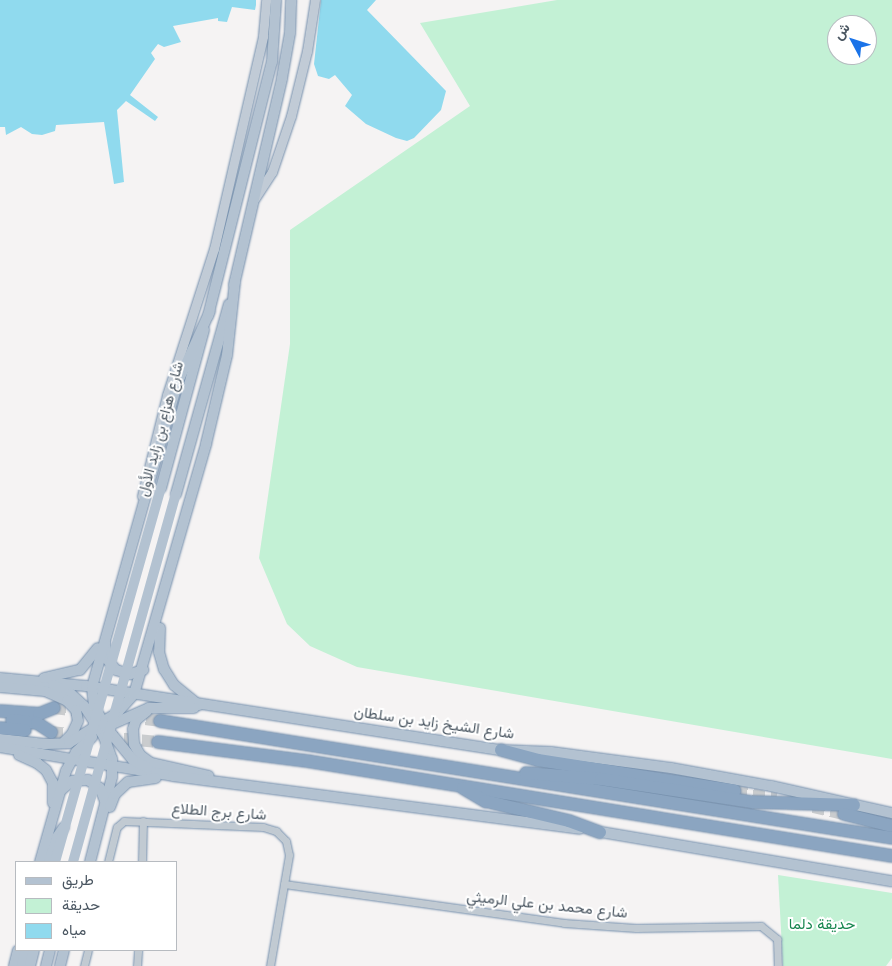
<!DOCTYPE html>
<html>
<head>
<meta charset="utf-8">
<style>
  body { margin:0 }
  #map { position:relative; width:892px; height:966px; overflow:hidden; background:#f5f3f3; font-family:Jost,Vazirmatn,sans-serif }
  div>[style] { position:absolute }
  .green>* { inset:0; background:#c3f1d5 }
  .water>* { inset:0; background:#90daee }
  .highway-tunnel>* { height:12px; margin-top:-6px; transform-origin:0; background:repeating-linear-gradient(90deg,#caccce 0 12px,transparent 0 18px) }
  .roads { filter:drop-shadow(0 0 1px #7690ad) drop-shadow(0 0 1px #7690ad) }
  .street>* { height:7px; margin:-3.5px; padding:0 3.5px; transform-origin:3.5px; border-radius:3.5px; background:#c1cad2 }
  .secondary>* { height:9px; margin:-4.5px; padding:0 4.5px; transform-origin:4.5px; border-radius:4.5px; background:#c1cbd6 }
  .primary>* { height:10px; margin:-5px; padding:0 5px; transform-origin:5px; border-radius:5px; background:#b3c2d1 }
  .highway>* { height:12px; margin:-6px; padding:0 6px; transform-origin:6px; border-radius:6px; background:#8ba5c1 }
  .primary-bridge>* { height:10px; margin:-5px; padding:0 5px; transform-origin:5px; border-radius:5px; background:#b3c2d1 }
  span { translate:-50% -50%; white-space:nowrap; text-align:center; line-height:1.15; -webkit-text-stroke:4px #fff; paint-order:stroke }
  .street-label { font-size:15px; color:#4a5661 }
  .park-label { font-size:15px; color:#17864f }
  .legend { position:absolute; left:15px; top:861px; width:162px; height:90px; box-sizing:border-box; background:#fff; border:1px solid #b7bbc0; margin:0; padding:6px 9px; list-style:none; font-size:15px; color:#4a5661 }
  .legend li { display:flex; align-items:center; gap:10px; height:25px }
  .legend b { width:25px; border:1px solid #b7bbc0 }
  .north { position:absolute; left:827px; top:15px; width:50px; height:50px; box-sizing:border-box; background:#fff; border:1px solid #b7bbc0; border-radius:50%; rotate:310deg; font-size:14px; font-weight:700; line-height:20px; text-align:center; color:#4a5661 }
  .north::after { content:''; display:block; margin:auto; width:18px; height:22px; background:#1a73e8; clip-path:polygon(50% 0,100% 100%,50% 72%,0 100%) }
</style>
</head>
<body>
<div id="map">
  <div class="green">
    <i style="clip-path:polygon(evenodd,557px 0,892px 0,892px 759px,357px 667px,310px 646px,287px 624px,259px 558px,290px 344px,290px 230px,470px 106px,420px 23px,557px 0,837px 25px,867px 25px,867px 55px,837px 55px,837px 25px)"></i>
    <i style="clip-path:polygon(778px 875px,892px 893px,892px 958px,886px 966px,783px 966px)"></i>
  </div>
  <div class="water">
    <i style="clip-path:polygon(0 0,256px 0,256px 5px,255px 10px,232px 7px,227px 22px,218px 21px,218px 18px,173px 26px,181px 42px,164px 47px,158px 44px,151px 53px,155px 59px,130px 95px,158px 117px,155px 121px,126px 101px,117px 110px,124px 182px,114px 184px,104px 122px,56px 125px,55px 131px,42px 135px,32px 134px,21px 127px,6px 135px,5px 127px,0 127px)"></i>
    <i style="clip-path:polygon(321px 0,376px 0,367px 10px,446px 91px,441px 110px,414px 138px,407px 141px,396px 138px,366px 124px,345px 106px,352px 95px,335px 75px,329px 79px,318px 76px,314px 64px)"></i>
  </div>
  <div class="highway-tunnel">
    <i style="left:54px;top:708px;width:32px;rotate:7deg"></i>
    <i style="left:128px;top:717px;width:32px;rotate:7deg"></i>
    <i style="left:51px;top:732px;width:30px;rotate:6deg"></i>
    <i style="left:106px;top:737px;width:52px;rotate:5.5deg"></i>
    <i style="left:735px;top:791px;width:42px;rotate:11deg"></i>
    <i style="left:813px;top:807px;width:32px;rotate:13deg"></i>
  </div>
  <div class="roads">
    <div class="street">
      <i style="left:108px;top:862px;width:36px;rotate:-76deg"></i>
      <i style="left:117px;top:827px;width:9px;rotate:-41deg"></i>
      <i style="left:124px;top:821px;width:139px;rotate:2.5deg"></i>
      <i style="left:263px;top:827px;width:14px;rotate:17deg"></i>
      <i style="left:276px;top:831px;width:14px;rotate:45deg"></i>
      <i style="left:286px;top:841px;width:14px;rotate:78deg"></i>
      <i style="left:289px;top:855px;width:113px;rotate:99.7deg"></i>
      <i style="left:142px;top:862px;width:41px;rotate:-88.6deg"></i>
      <i style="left:284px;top:884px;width:283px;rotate:7.9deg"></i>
      <i style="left:564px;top:923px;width:72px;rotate:4deg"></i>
      <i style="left:636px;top:928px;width:125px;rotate:-0.9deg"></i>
      <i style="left:761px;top:926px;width:21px;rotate:39deg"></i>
      <i style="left:777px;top:939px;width:27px;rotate:88deg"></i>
      <i style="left:84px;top:966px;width:16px;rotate:-76deg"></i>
      <i style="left:137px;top:966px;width:16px;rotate:-86deg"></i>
    </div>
    <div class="secondary">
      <i style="left:255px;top:198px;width:31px;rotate:-57deg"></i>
      <i style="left:272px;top:172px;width:59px;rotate:-71.3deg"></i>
      <i style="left:291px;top:116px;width:67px;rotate:-76.2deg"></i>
      <i style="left:307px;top:51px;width:52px;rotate:-81.1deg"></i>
      <i style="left:142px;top:496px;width:104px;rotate:-76.1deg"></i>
      <i style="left:167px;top:395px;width:153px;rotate:-72.2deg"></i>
      <i style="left:214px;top:249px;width:219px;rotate:-77deg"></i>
      <i style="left:263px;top:36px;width:36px;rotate:-85deg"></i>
    </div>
    <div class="primary">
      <i style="left:234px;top:285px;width:212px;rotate:-76.9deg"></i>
      <i style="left:282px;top:78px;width:46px;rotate:-79.9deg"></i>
      <i style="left:290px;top:33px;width:33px;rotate:-88deg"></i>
      <i style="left:208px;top:316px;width:262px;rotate:-75.9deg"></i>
      <i style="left:272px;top:62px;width:62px;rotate:-86.3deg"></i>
      <i style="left:161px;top:488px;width:164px;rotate:-74.8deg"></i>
      <i style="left:176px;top:494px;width:197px;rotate:-74.4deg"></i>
      <i style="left:160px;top:628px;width:24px;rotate:92deg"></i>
      <i style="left:159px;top:652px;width:18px;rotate:74deg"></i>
      <i style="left:164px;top:669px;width:19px;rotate:58deg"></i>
      <i style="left:174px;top:685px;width:32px;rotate:39deg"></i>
      <i style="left:105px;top:642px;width:17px;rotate:83deg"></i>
      <i style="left:107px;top:659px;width:14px;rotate:51deg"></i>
      <i style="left:116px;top:670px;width:15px;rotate:16deg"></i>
      <i style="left:130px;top:674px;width:14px;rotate:-17deg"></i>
      <i style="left:0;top:678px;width:86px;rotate:5.3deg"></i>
      <i style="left:86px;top:686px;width:420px;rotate:8.8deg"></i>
      <i style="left:501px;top:750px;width:50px;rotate:2.3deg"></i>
      <i style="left:551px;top:752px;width:121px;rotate:7.6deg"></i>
      <i style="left:671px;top:768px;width:102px;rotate:10.2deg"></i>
      <i style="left:771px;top:786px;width:124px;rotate:12.6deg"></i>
      <i style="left:44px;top:678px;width:37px;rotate:-13deg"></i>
      <i style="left:80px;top:670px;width:28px;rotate:-51deg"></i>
      <i style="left:53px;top:685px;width:20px;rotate:27deg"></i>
      <i style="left:71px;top:694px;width:18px;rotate:43deg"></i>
      <i style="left:84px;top:706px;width:37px;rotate:57deg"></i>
      <i style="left:104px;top:737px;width:23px;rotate:70deg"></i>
      <i style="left:112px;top:759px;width:18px;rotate:90deg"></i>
      <i style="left:112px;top:777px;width:88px;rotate:104.5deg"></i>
      <i style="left:0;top:687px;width:45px;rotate:5.1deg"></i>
      <i style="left:45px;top:691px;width:24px;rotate:24deg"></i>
      <i style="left:67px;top:701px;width:13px;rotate:45deg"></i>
      <i style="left:76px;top:710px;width:11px;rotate:80deg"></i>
      <i style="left:78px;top:721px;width:14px;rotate:115deg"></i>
      <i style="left:72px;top:734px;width:11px;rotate:135deg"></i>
      <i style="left:147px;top:711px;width:14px;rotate:141deg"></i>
      <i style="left:136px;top:720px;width:9px;rotate:108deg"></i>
      <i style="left:133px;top:729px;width:15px;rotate:86deg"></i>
      <i style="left:134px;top:744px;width:13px;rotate:61deg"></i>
      <i style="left:140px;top:755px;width:14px;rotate:36deg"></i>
      <i style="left:151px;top:763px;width:59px;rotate:12.6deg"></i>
      <i style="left:108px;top:726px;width:45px;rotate:-23.7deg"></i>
      <i style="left:149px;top:708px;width:45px"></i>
      <i style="left:0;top:739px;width:45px;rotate:6.3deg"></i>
      <i style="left:45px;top:744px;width:24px;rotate:-2deg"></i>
      <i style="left:69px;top:743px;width:57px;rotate:-32deg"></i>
      <i style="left:117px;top:713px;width:25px;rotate:-48deg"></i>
      <i style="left:134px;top:694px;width:260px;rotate:-73.9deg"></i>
      <i style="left:206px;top:444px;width:91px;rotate:-76.7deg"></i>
      <i style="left:227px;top:355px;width:74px;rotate:-83.8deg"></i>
      <i style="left:0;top:747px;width:175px;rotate:9.5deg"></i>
      <i style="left:173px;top:776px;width:410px;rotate:7.4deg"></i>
      <i style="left:19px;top:755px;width:20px;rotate:24deg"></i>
      <i style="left:37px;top:763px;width:11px;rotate:38deg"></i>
      <i style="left:46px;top:770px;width:15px;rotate:62deg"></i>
      <i style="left:53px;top:783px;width:20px;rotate:90deg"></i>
      <i style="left:148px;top:768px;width:17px;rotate:-152deg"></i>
      <i style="left:133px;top:760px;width:43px;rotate:-129.3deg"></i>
      <i style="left:106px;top:727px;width:24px;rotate:-120deg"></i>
      <i style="left:94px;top:706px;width:19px;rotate:-96deg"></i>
      <i style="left:92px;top:687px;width:315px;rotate:-74.3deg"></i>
      <i style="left:177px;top:384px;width:80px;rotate:-65.7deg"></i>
      <i style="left:61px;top:790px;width:14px;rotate:-39deg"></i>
      <i style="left:72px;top:781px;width:16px;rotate:-4deg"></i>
      <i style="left:88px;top:780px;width:14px;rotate:34deg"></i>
      <i style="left:100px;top:788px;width:14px;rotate:69deg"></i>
      <i style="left:110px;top:807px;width:14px;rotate:-69deg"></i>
      <i style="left:115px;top:794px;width:18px;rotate:-43deg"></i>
      <i style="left:128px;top:782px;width:28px;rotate:-8deg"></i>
      <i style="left:595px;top:831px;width:301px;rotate:9.6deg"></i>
      <i style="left:40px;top:862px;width:95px;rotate:-74.1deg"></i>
      <i style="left:66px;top:771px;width:21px;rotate:-62deg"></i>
      <i style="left:76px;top:752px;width:22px;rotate:-43deg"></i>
      <i style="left:49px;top:862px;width:26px;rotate:-72deg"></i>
      <i style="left:57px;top:837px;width:12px;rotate:-55deg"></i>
      <i style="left:14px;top:966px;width:16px;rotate:-76deg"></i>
      <i style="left:22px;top:966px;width:16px;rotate:-76deg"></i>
      <i style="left:30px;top:966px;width:16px;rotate:-76deg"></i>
      <i style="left:46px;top:966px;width:16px;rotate:-76deg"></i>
      <i style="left:60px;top:966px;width:16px;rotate:-76deg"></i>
    </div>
    <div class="highway">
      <i style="left:0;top:711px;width:39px;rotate:4deg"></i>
      <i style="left:39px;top:714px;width:16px;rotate:-22deg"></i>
      <i style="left:12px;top:720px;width:25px;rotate:7deg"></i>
      <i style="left:37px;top:723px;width:17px;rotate:33deg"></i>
      <i style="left:160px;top:721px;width:741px;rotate:9.08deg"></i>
      <i style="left:0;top:728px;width:25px;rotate:5deg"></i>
      <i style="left:158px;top:742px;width:150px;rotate:7.3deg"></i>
      <i style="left:307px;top:761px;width:593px;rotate:9.22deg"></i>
      <i style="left:501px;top:750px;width:38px;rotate:15deg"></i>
      <i style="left:538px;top:760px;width:199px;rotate:8.9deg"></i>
      <i style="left:526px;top:773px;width:75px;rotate:4.6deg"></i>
      <i style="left:601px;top:779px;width:153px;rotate:8.7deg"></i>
      <i style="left:752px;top:802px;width:102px;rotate:1.7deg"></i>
      <i style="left:463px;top:788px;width:26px;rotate:31deg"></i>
      <i style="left:485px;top:801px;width:86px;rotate:13.4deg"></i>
      <i style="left:569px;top:821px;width:33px;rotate:20deg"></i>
      <i style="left:844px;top:814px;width:49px;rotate:14deg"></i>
    </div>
  </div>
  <div class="primary-bridge">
    <i style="left:55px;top:862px;width:389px;rotate:-74.2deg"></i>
    <i style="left:73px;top:862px;width:382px;rotate:-74.4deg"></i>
  </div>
  <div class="street-label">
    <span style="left:161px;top:429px;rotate:-75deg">شارع هزاع بن زايد الأول</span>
    <span style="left:434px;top:723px;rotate:8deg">شارع الشيخ زايد بن سلطان</span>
    <span style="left:219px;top:812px;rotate:4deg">شارع برج الطلاع</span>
    <span style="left:547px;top:905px;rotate:6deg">شارع محمد بن علي الرميثي</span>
  </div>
  <div class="park-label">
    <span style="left:822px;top:925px">حديقة دلما</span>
  </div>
  <ul class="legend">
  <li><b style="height:6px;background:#b3c2d1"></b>طريق</li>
  <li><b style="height:14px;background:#c3f1d5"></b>حديقة</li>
  <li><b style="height:14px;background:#90daee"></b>مياه</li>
  </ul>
  <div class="north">ش</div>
</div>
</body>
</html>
